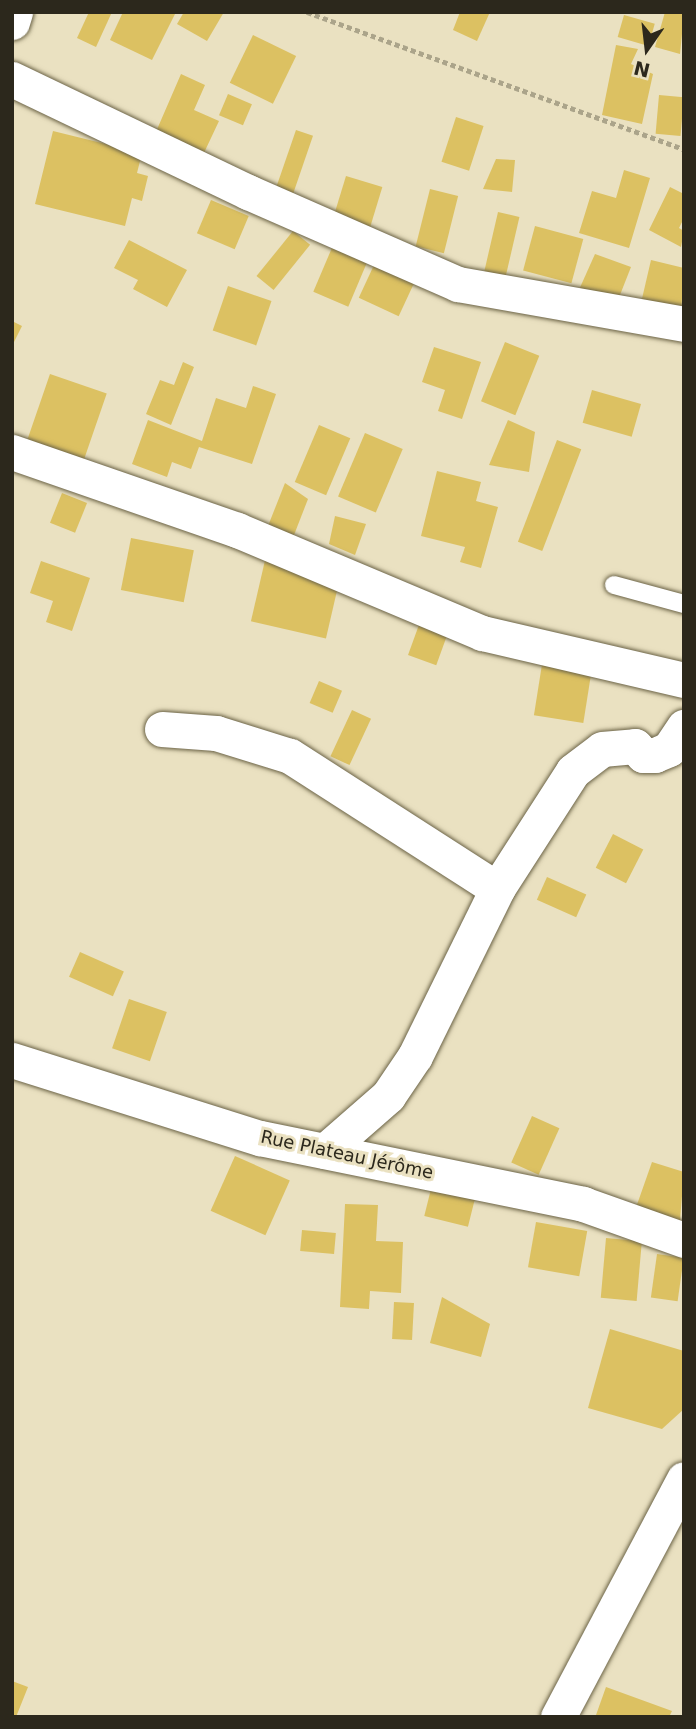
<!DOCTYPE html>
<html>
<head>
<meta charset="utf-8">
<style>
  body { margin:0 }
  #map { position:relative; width:696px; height:1729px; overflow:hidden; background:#eae1c1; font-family:"DejaVu Sans",sans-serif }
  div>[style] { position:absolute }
  .building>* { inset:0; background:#dcc162; transform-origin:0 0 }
  .path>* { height:4.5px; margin-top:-2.25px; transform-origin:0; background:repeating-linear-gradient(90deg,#aba48a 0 5px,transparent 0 8.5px) }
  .roads { filter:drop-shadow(0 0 2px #6b6346) drop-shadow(0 0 2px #6b6346) }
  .lane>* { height:18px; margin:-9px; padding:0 9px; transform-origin:9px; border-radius:9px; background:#fff }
  .street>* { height:35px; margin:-17.5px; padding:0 17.5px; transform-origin:17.5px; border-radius:17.5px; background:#fff }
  span { translate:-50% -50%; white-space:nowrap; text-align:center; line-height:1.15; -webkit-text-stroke:6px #eae1c1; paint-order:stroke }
  .street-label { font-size:18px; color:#2c281c }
  .frame { position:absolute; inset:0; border:14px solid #2c281c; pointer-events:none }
  .north { position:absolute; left:612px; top:14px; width:70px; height:70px; -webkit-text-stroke:5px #eae1c1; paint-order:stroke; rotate:194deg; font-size:19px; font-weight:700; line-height:28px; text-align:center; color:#2c281c }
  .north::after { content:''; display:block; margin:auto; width:24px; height:32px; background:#2c281c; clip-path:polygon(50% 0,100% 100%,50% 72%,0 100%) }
</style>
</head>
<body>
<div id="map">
  <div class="building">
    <i style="clip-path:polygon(89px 12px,112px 12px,96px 47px,77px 38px)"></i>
    <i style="clip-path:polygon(123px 12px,176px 12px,152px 60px,110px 40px)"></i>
    <i style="clip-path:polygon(184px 12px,224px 12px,207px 41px,177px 24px)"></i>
    <i style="clip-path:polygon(460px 12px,490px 12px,477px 41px,453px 30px)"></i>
    <i style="clip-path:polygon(665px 12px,684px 14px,680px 54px,655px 47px)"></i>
    <i style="left:624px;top:15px;width:32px;height:23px;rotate:16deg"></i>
    <i style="left:253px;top:35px;width:48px;height:53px;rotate:26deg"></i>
    <i style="clip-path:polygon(616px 45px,638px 49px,631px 64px,653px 74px,642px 124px,602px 115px)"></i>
    <i style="clip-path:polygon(181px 74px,205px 85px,194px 110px,219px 121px,203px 155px,155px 134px)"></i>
    <i style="left:228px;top:94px;width:26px;height:23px;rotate:23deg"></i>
    <i style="left:659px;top:95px;width:25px;height:39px;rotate:5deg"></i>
    <i style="left:456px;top:117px;width:29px;height:47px;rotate:18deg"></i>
    <i style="left:296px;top:130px;width:18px;height:67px;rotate:19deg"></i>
    <i style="clip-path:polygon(53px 131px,142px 153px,137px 173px,148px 176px,142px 201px,132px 198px,125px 226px,35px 204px)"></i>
    <i style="clip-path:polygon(496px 159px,515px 160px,512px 192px,483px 189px)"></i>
    <i style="clip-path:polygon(624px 170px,650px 178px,629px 248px,579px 233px,592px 191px,616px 198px)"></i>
    <i style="left:346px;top:176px;width:38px;height:45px;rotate:17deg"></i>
    <i style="clip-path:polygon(670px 187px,684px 194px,684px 218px,679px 228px,684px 231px,681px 247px,649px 230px)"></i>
    <i style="left:430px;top:189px;width:29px;height:59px;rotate:14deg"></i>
    <i style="left:211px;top:200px;width:41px;height:36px;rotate:23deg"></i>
    <i style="left:498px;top:212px;width:22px;height:62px;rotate:13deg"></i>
    <i style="left:535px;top:226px;width:50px;height:46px;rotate:15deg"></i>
    <i style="left:293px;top:231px;width:22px;height:58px;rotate:39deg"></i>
    <i style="clip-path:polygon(129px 240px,187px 270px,167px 307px,133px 289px,138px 280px,114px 268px)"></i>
    <i style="left:334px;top:243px;width:38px;height:53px;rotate:23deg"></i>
    <i style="clip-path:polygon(595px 254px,631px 267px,618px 300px,578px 292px)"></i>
    <i style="clip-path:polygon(651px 260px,684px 268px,681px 313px,641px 303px)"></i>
    <i style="left:374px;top:265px;width:44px;height:36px;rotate:25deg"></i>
    <i style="left:228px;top:286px;width:46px;height:47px;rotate:19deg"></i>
    <i style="clip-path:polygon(12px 321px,22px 326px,12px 346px)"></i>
    <i style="left:505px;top:342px;width:37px;height:64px;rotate:22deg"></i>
    <i style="clip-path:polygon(434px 347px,481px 362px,462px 419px,438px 411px,445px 390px,422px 382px)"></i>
    <i style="clip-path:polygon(183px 362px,194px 367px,171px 425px,146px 414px,160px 380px,174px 385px)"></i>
    <i style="left:50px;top:374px;width:60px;height:73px;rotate:19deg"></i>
    <i style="clip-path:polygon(253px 386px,276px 394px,252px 464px,199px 447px,191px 469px,172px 462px,167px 477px,132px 464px,148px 420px,202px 441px,216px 398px,246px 408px)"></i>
    <i style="left:592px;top:390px;width:51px;height:34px;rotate:16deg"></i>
    <i style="clip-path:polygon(508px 420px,535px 432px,529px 472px,489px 465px)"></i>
    <i style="left:319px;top:425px;width:34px;height:62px;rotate:23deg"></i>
    <i style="left:365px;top:433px;width:41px;height:69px;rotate:23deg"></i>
    <i style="left:557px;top:440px;width:26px;height:109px;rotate:21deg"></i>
    <i style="clip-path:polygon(437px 471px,481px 482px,476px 501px,498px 507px,481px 568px,460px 562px,465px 547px,421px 536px)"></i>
    <i style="clip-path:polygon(285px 483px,308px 499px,294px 535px,268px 526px)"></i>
    <i style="left:62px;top:493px;width:27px;height:32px;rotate:22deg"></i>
    <i style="clip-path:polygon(335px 516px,366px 524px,355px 555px,329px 544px)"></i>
    <i style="left:131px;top:538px;width:64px;height:53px;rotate:11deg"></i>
    <i style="left:266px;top:556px;width:77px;height:67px;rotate:13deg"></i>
    <i style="clip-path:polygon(41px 561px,90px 578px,72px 631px,46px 622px,53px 601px,30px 593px)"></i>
    <i style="left:420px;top:622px;width:30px;height:35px;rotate:20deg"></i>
    <i style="left:543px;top:658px;width:50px;height:58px;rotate:9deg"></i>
    <i style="left:319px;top:681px;width:25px;height:24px;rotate:23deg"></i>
    <i style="left:352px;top:710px;width:21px;height:51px;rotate:25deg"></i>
    <i style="left:613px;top:834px;width:34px;height:38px;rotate:27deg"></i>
    <i style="left:547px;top:877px;width:43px;height:25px;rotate:24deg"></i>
    <i style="left:80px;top:952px;width:48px;height:27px;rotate:24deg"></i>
    <i style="left:129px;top:999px;width:40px;height:52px;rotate:19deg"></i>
    <i style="left:532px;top:1116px;width:30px;height:51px;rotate:24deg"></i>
    <i style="left:235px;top:1156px;width:60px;height:60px;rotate:24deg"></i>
    <i style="clip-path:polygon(652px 1162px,684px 1172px,679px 1232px,633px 1216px)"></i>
    <i style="left:433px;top:1181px;width:45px;height:36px;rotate:14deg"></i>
    <i style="clip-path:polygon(345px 1204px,378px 1205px,376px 1241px,403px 1242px,401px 1293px,370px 1291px,369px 1309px,340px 1307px)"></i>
    <i style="left:536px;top:1222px;width:52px;height:46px;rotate:10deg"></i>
    <i style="left:302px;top:1230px;width:34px;height:21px;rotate:5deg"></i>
    <i style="left:606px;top:1238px;width:36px;height:60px;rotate:5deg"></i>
    <i style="left:657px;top:1254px;width:27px;height:44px;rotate:8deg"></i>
    <i style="clip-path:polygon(442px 1297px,490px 1324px,481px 1357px,430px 1343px)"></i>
    <i style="left:394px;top:1302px;width:20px;height:37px;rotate:3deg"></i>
    <i style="clip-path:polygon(610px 1329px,684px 1351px,684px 1409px,662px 1429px,588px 1408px)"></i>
    <i style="clip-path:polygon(12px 1681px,28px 1687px,16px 1717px,12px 1717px)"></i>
    <i style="clip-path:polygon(606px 1687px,672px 1711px,669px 1717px,596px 1715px)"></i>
  </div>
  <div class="path">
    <i style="left:307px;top:12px;width:401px;rotate:20deg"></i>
  </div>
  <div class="roads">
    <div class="lane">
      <i style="left:614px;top:585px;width:73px;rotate:15.2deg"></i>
    </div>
    <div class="street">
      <i style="left:12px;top:22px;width:10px;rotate:-73deg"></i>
      <i style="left:12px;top:79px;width:262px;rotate:25.6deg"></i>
      <i style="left:248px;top:192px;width:229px;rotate:23.7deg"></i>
      <i style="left:458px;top:284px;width:230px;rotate:10deg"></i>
      <i style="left:12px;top:452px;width:238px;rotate:19.1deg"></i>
      <i style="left:237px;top:530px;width:266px;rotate:22.8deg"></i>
      <i style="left:482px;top:633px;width:207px;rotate:13.1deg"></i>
      <i style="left:162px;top:729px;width:54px;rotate:4.2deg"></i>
      <i style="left:216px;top:733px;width:77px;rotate:17.3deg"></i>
      <i style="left:290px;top:756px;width:246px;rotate:32.7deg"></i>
      <i style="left:12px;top:1060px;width:260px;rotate:17.5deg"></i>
      <i style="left:260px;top:1138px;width:330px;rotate:11.5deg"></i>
      <i style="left:583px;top:1204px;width:107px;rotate:19.6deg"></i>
      <i style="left:325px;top:1151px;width:84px;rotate:-41.1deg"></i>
      <i style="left:388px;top:1096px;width:48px;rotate:-56deg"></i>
      <i style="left:415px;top:1056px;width:186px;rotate:-63.8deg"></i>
      <i style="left:497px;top:889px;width:140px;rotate:-57.2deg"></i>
      <i style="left:573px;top:771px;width:36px;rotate:-37deg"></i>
      <i style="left:602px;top:749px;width:33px;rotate:-5deg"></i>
      <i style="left:635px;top:746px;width:12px;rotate:48deg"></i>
      <i style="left:643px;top:755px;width:12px"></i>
      <i style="left:655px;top:755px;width:15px;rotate:-23deg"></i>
      <i style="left:669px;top:749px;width:27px;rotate:-56deg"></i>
      <i style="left:558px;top:1717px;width:269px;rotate:-62.1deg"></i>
    </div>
  </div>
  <div class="street-label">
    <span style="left:347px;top:1155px;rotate:12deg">Rue Plateau Jérôme</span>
  </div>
  <div class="frame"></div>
  <div class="north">N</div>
</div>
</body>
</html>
